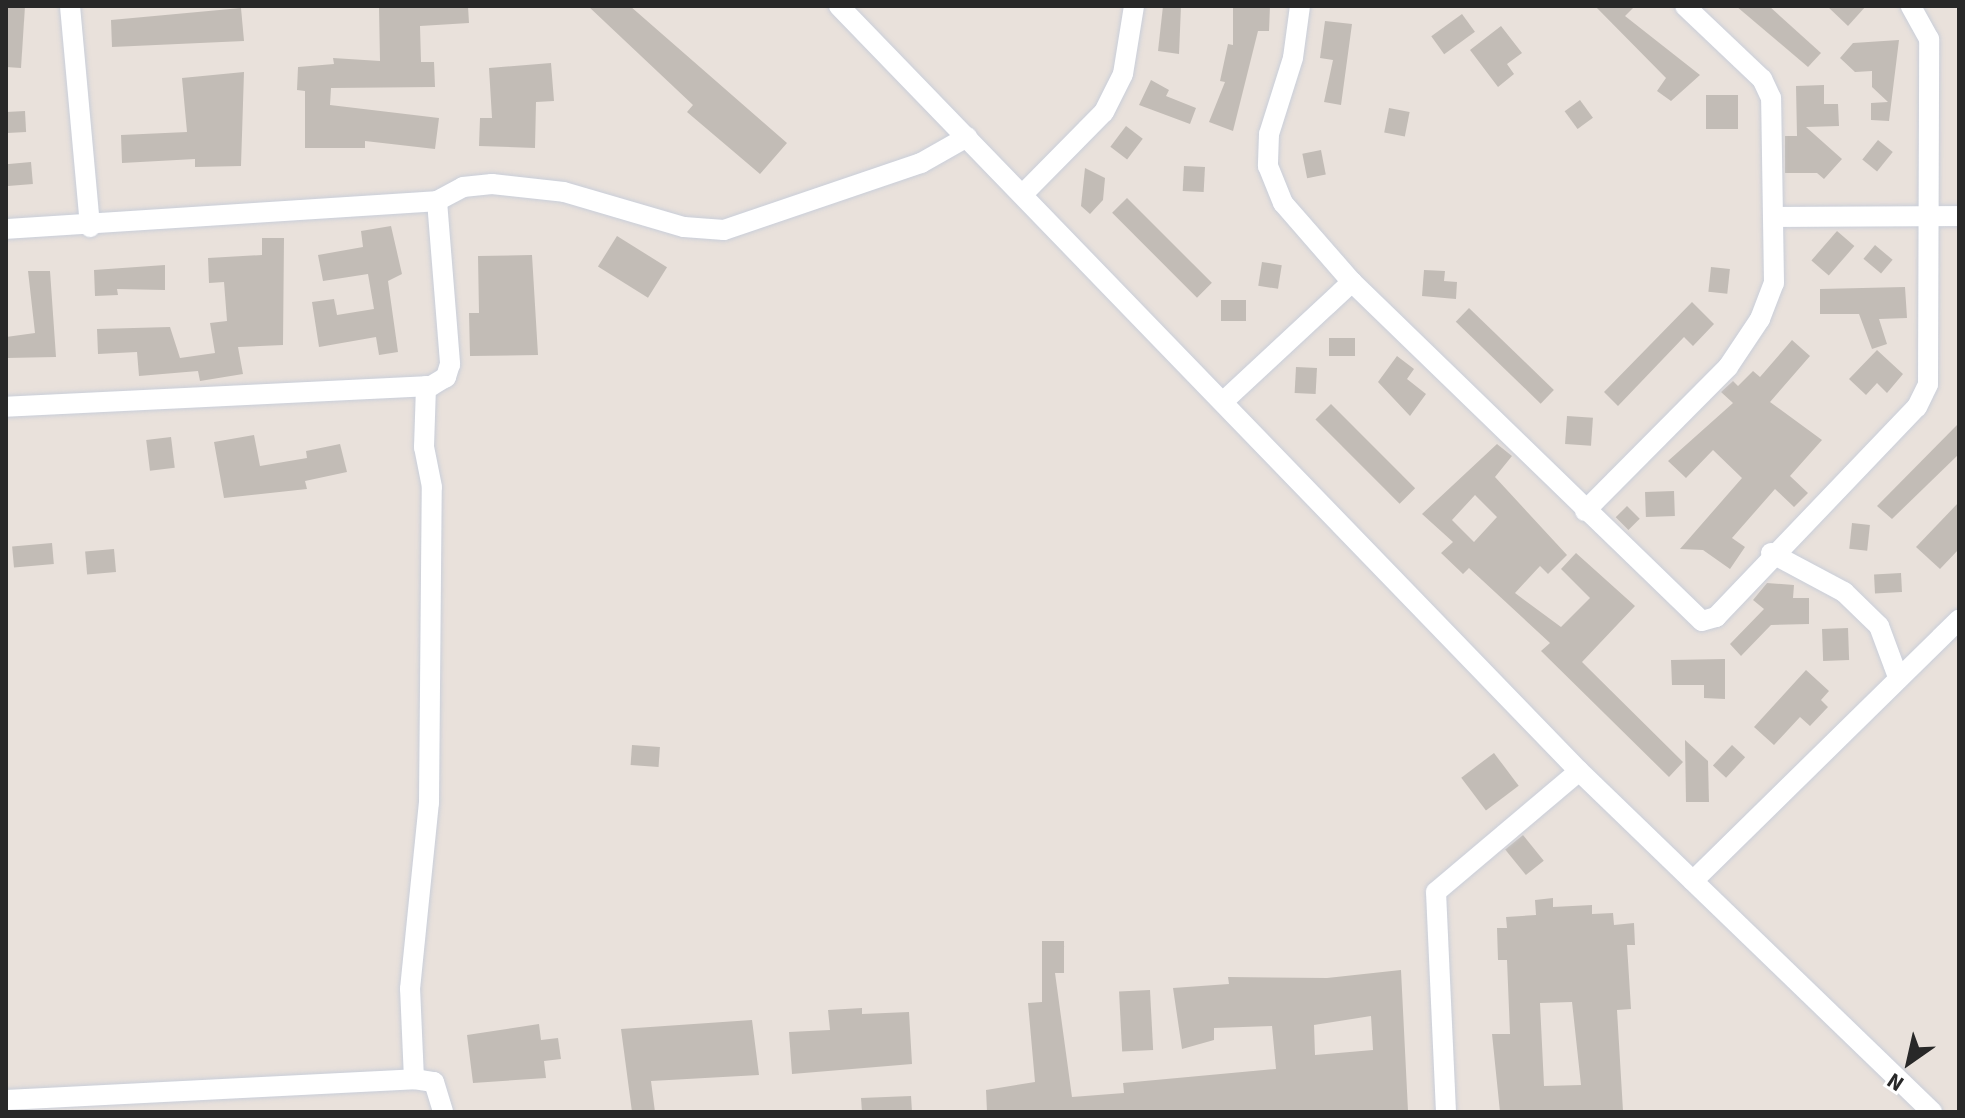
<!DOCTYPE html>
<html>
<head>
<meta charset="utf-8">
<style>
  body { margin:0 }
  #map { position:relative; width:1965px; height:1118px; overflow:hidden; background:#e9e1db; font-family:"Source Sans 3",sans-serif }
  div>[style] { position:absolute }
  .building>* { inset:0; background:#c2bcb6; transform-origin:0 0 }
  .roads { filter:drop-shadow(0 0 2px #c9ced9) drop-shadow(0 0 2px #c9ced9) }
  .minor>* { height:20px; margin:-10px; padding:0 10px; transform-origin:10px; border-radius:10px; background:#fff }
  span { translate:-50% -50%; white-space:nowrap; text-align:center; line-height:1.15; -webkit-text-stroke:6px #fff; paint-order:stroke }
  .frame { position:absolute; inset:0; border:8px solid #282828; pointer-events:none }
  .north { position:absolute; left:1869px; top:1022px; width:80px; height:80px; -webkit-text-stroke:6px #fff; paint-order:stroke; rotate:214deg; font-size:22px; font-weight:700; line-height:32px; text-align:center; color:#282828 }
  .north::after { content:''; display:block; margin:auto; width:28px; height:36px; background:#282828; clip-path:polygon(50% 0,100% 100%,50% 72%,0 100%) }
</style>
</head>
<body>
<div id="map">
  <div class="building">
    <i style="clip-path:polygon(6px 6px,25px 6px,21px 68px,6px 67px)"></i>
    <i style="clip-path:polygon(468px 6px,469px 23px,420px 26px,421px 62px,434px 62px,435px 87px,331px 88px,330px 105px,439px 118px,435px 149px,365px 141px,365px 148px,305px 148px,305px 91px,297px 90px,298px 67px,334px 64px,333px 58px,380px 61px,379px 8px)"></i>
    <i style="clip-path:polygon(588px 6px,630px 6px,787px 143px,760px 174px,687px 112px,693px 105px)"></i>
    <i style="clip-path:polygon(1163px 6px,1181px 6px,1179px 54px,1158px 51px)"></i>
    <i style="clip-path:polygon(1233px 6px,1270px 6px,1269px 31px,1258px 31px,1233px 131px,1209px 122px,1225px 82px,1220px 81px,1228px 44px,1233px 45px)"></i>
    <i style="clip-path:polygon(1595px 6px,1635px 6px,1625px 16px,1700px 75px,1671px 101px,1657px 91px,1666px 78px)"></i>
    <i style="clip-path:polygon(1736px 6px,1769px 6px,1821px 53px,1808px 67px)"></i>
    <i style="clip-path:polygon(1827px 6px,1866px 6px,1848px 26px)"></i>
    <i style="clip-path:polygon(241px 8px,244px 41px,112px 47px,111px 20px)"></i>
    <i style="left:1462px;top:14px;width:22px;height:38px;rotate:54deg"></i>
    <i style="clip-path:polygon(1325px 21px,1352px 24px,1341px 105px,1324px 102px,1333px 60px,1320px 58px)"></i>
    <i style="clip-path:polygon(1501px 26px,1522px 53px,1507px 64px,1514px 74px,1498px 87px,1470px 50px)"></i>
    <i style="clip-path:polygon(1899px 40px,1889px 121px,1871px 120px,1871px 103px,1888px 102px,1872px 87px,1872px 71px,1855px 72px,1840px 58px,1853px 43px)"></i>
    <i style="clip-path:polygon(551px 63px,554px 101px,536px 102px,535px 148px,479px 146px,480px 118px,492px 118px,489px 68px)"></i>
    <i style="clip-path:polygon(244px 72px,241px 166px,195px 167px,195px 159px,122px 163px,121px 135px,187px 132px,182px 78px)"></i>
    <i style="clip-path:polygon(1151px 80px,1169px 90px,1166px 96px,1196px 108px,1190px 124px,1139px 105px)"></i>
    <i style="clip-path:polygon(1824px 85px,1824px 104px,1838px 104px,1839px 126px,1806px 127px,1842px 159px,1824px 179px,1817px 173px,1785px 173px,1785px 136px,1797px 136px,1796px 86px)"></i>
    <i style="left:1706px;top:95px;width:32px;height:34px"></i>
    <i style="left:1580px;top:100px;width:22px;height:19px;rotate:54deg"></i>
    <i style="left:1389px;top:108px;width:21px;height:25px;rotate:11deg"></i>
    <i style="left:25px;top:111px;width:21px;height:19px;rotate:87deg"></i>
    <i style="left:1126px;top:126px;width:21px;height:26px;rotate:37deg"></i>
    <i style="left:1878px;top:140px;width:19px;height:25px;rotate:39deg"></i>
    <i style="left:1321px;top:150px;width:25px;height:19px;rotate:79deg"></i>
    <i style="left:31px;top:162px;width:22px;height:25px;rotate:85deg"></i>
    <i style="left:1184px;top:166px;width:21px;height:25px;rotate:3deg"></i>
    <i style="clip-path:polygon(1085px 168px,1105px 178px,1103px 200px,1090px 214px,1081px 206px)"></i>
    <i style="left:1127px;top:198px;width:120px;height:21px;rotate:45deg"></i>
    <i style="clip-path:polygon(391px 226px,402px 274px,388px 281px,398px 352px,379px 355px,376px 337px,319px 347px,312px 302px,334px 299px,337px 315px,374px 309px,368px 274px,323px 281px,318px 255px,363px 247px,361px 231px)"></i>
    <i style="left:1837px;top:231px;width:23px;height:39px;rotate:41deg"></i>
    <i style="left:617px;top:236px;width:59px;height:36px;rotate:32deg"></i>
    <i style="clip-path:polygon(262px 238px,284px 238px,283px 345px,238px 347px,243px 374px,200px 381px,198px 371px,139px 376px,137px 352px,98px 354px,97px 329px,170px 327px,180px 358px,215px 353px,210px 323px,227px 321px,224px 282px,209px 283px,208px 258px,262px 255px)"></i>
    <i style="left:1875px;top:245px;width:23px;height:18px;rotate:40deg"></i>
    <i style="clip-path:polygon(532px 255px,538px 355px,470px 356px,469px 313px,479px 313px,478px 256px)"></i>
    <i style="left:1262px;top:262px;width:20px;height:24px;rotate:9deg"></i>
    <i style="clip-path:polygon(165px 265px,165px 290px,117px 289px,118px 295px,95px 296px,94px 270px)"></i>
    <i style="left:1711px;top:267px;width:19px;height:25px;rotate:6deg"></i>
    <i style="clip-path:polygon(1424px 270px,1445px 271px,1444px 281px,1457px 282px,1456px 299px,1422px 296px)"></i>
    <i style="clip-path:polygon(28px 271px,50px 271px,56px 357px,6px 358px,6px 337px,35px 333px)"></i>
    <i style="clip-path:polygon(1905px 287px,1907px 318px,1879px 319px,1887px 344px,1872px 349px,1859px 314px,1820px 314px,1820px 289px)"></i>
    <i style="left:1221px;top:300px;width:25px;height:21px"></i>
    <i style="clip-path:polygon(1692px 302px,1714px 324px,1693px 346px,1684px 337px,1618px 406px,1604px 392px)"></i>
    <i style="left:1469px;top:308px;width:118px;height:19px;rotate:44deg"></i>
    <i style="left:1329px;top:338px;width:26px;height:18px"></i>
    <i style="clip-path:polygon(1792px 340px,1810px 356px,1770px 402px,1822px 440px,1790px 476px,1808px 493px,1794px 507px,1775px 489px,1732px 538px,1745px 547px,1730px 569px,1703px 550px,1680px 549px,1742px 478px,1713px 450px,1686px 478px,1668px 461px,1733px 403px,1721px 392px,1733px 381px,1738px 386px,1753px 371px,1760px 377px)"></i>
    <i style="clip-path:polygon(1877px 350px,1903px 374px,1887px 393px,1877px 383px,1866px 395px,1849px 379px)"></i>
    <i style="clip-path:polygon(1397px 356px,1414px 369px,1407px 379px,1426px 394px,1410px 416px,1378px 382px)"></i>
    <i style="left:1296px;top:367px;width:21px;height:26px;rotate:3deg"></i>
    <i style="left:1331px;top:404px;width:119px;height:22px;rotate:45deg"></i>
    <i style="left:1567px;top:416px;width:26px;height:28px;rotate:4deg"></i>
    <i style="clip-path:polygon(1959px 423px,1959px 454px,1892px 519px,1877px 506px)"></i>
    <i style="clip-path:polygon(254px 435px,260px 466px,307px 458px,306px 451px,340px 444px,347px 472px,305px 481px,307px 489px,224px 498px,214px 442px)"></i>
    <i style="left:171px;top:437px;width:31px;height:25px;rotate:83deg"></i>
    <i style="clip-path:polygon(evenodd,1497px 444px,1512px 456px,1495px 477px,1567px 555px,1548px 574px,1540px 566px,1515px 593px,1561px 627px,1590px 598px,1561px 569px,1576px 553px,1635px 606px,1582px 662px,1683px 762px,1669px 777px,1541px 651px,1550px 643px,1469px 568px,1463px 574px,1441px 553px,1453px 542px,1422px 514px,1497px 444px,1475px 495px,1497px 517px,1474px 542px,1452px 520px,1475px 495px)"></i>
    <i style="left:1674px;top:491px;width:25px;height:29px;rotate:88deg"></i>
    <i style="clip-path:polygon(1959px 502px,1959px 549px,1940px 569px,1916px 547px)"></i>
    <i style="left:1627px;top:506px;width:18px;height:16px;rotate:45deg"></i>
    <i style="left:1852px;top:523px;width:18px;height:26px;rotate:6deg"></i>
    <i style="left:52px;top:543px;width:21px;height:40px;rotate:85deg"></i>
    <i style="left:114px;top:549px;width:23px;height:29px;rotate:85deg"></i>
    <i style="left:1901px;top:573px;width:19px;height:27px;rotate:87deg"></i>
    <i style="clip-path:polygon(1767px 583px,1794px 585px,1793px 598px,1809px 598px,1809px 624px,1771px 625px,1741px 656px,1730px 644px,1764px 609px,1753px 600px)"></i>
    <i style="left:1848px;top:628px;width:32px;height:26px;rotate:88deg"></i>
    <i style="clip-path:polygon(1725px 659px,1725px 699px,1704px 698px,1704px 685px,1672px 685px,1671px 660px)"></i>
    <i style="clip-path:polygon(1806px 670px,1829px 691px,1821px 700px,1828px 707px,1810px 726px,1800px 717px,1774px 745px,1754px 727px)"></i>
    <i style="clip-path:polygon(1685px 740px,1708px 761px,1709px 802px,1686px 802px)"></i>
    <i style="left:632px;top:745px;width:28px;height:20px;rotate:4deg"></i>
    <i style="left:1732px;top:745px;width:18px;height:28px;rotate:43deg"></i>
    <i style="left:1494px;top:753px;width:41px;height:41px;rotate:53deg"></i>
    <i style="left:1523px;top:835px;width:33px;height:23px;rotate:51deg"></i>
    <i style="clip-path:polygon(evenodd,1553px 898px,1553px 907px,1592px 905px,1592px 914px,1613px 913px,1614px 925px,1634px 923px,1635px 945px,1627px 945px,1631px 1009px,1617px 1010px,1623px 1111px,1500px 1112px,1492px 1034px,1510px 1034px,1507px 960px,1498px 960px,1497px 928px,1507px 928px,1506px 917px,1536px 915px,1535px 900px,1553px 898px,1572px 1002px,1581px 1085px,1544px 1086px,1540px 1003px,1572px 1002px)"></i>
    <i style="clip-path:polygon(evenodd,1042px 941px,1064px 941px,1064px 973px,1055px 973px,1072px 1097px,1124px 1093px,1123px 1083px,1276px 1069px,1272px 1026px,1214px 1028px,1214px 1040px,1182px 1049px,1173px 988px,1229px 984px,1228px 977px,1327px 978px,1401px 970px,1408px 1111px,987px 1112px,986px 1090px,1035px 1082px,1028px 1003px,1042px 1002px,1042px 941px,1371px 1016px,1373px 1050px,1315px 1055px,1314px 1025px,1371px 1016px)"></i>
    <i style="left:1150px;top:990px;width:60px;height:31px;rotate:87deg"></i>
    <i style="clip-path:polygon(862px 1008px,862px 1014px,909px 1012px,912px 1064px,792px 1074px,789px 1032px,830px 1030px,828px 1010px)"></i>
    <i style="clip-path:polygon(752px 1020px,759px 1075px,651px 1081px,655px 1112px,632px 1112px,621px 1029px)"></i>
    <i style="clip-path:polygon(539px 1024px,541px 1040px,558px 1038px,561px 1059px,544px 1061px,546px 1078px,473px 1083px,467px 1035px)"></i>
    <i style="clip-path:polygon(911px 1096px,912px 1112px,862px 1112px,861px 1098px)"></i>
  </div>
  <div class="roads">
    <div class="minor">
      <i style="left:70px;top:6px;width:222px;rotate:84.8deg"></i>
      <i style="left:839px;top:6px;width:1064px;rotate:45.95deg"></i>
      <i style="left:1579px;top:771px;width:491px;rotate:44deg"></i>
      <i style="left:1300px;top:6px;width:52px;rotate:97.7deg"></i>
      <i style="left:1293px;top:58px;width:80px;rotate:107.5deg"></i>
      <i style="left:1269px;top:134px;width:32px;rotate:92deg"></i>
      <i style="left:1268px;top:166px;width:40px;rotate:68deg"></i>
      <i style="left:1283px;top:203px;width:105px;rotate:48.9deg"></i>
      <i style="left:1352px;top:282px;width:487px;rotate:44.1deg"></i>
      <i style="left:1702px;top:621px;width:15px;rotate:-16deg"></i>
      <i style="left:1716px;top:617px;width:291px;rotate:-46.3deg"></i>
      <i style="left:1917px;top:407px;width:25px;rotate:-64deg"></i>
      <i style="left:1928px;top:384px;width:345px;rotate:-89.8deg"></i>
      <i style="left:1929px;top:39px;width:38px;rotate:-119deg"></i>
      <i style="left:1025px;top:192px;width:112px;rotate:-45.4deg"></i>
      <i style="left:1104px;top:112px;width:42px;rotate:-63.4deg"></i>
      <i style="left:1123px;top:74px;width:69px;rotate:-80.8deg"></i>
      <i style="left:437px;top:201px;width:30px;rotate:-28deg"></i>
      <i style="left:463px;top:187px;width:29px;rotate:-6deg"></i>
      <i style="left:492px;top:184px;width:72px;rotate:6.3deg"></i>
      <i style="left:564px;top:192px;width:125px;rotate:16.3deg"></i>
      <i style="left:684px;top:227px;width:40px;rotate:4.3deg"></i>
      <i style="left:724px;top:230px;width:208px;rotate:-18.8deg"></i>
      <i style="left:921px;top:163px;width:53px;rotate:-29.5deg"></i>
      <i style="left:1777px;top:217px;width:182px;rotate:-0.3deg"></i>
      <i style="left:6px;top:229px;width:432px;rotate:-3.7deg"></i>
      <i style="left:437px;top:201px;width:164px;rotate:85.4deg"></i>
      <i style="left:450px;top:364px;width:14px;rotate:107deg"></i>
      <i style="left:446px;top:377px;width:17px;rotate:149deg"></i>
      <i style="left:431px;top:386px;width:426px;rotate:177.2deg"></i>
      <i style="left:1226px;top:399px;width:172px;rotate:-42.9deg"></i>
      <i style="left:1585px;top:511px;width:203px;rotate:-45.2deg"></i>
      <i style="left:1728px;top:367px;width:58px;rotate:-56.3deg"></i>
      <i style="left:1760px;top:319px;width:39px;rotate:-69deg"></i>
      <i style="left:1774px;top:283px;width:185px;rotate:-90.9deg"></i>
      <i style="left:1771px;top:98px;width:21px;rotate:-115deg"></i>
      <i style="left:1762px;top:79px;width:106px;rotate:-136.5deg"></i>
      <i style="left:1771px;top:553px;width:83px;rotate:28.1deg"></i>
      <i style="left:1844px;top:592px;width:49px;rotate:44.2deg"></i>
      <i style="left:1879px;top:626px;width:54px;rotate:69.6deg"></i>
      <i style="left:1693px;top:881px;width:373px;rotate:-44.5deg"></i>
      <i style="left:414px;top:1079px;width:90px;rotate:-92.5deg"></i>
      <i style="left:410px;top:989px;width:187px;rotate:-84.2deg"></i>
      <i style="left:429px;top:803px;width:316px;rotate:-89.5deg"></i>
      <i style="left:432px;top:487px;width:41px;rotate:-101.3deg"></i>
      <i style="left:424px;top:447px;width:61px;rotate:-88.1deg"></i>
      <i style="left:6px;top:1100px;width:409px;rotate:-2.9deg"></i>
      <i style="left:414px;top:1079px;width:20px;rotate:9deg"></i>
      <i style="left:434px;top:1082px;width:31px;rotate:73deg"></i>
      <i style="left:1446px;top:1112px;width:220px;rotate:-92.6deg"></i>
      <i style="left:1436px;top:892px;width:187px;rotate:-40.2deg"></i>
    </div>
  </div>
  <div class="frame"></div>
  <div class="north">N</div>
</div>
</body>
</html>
